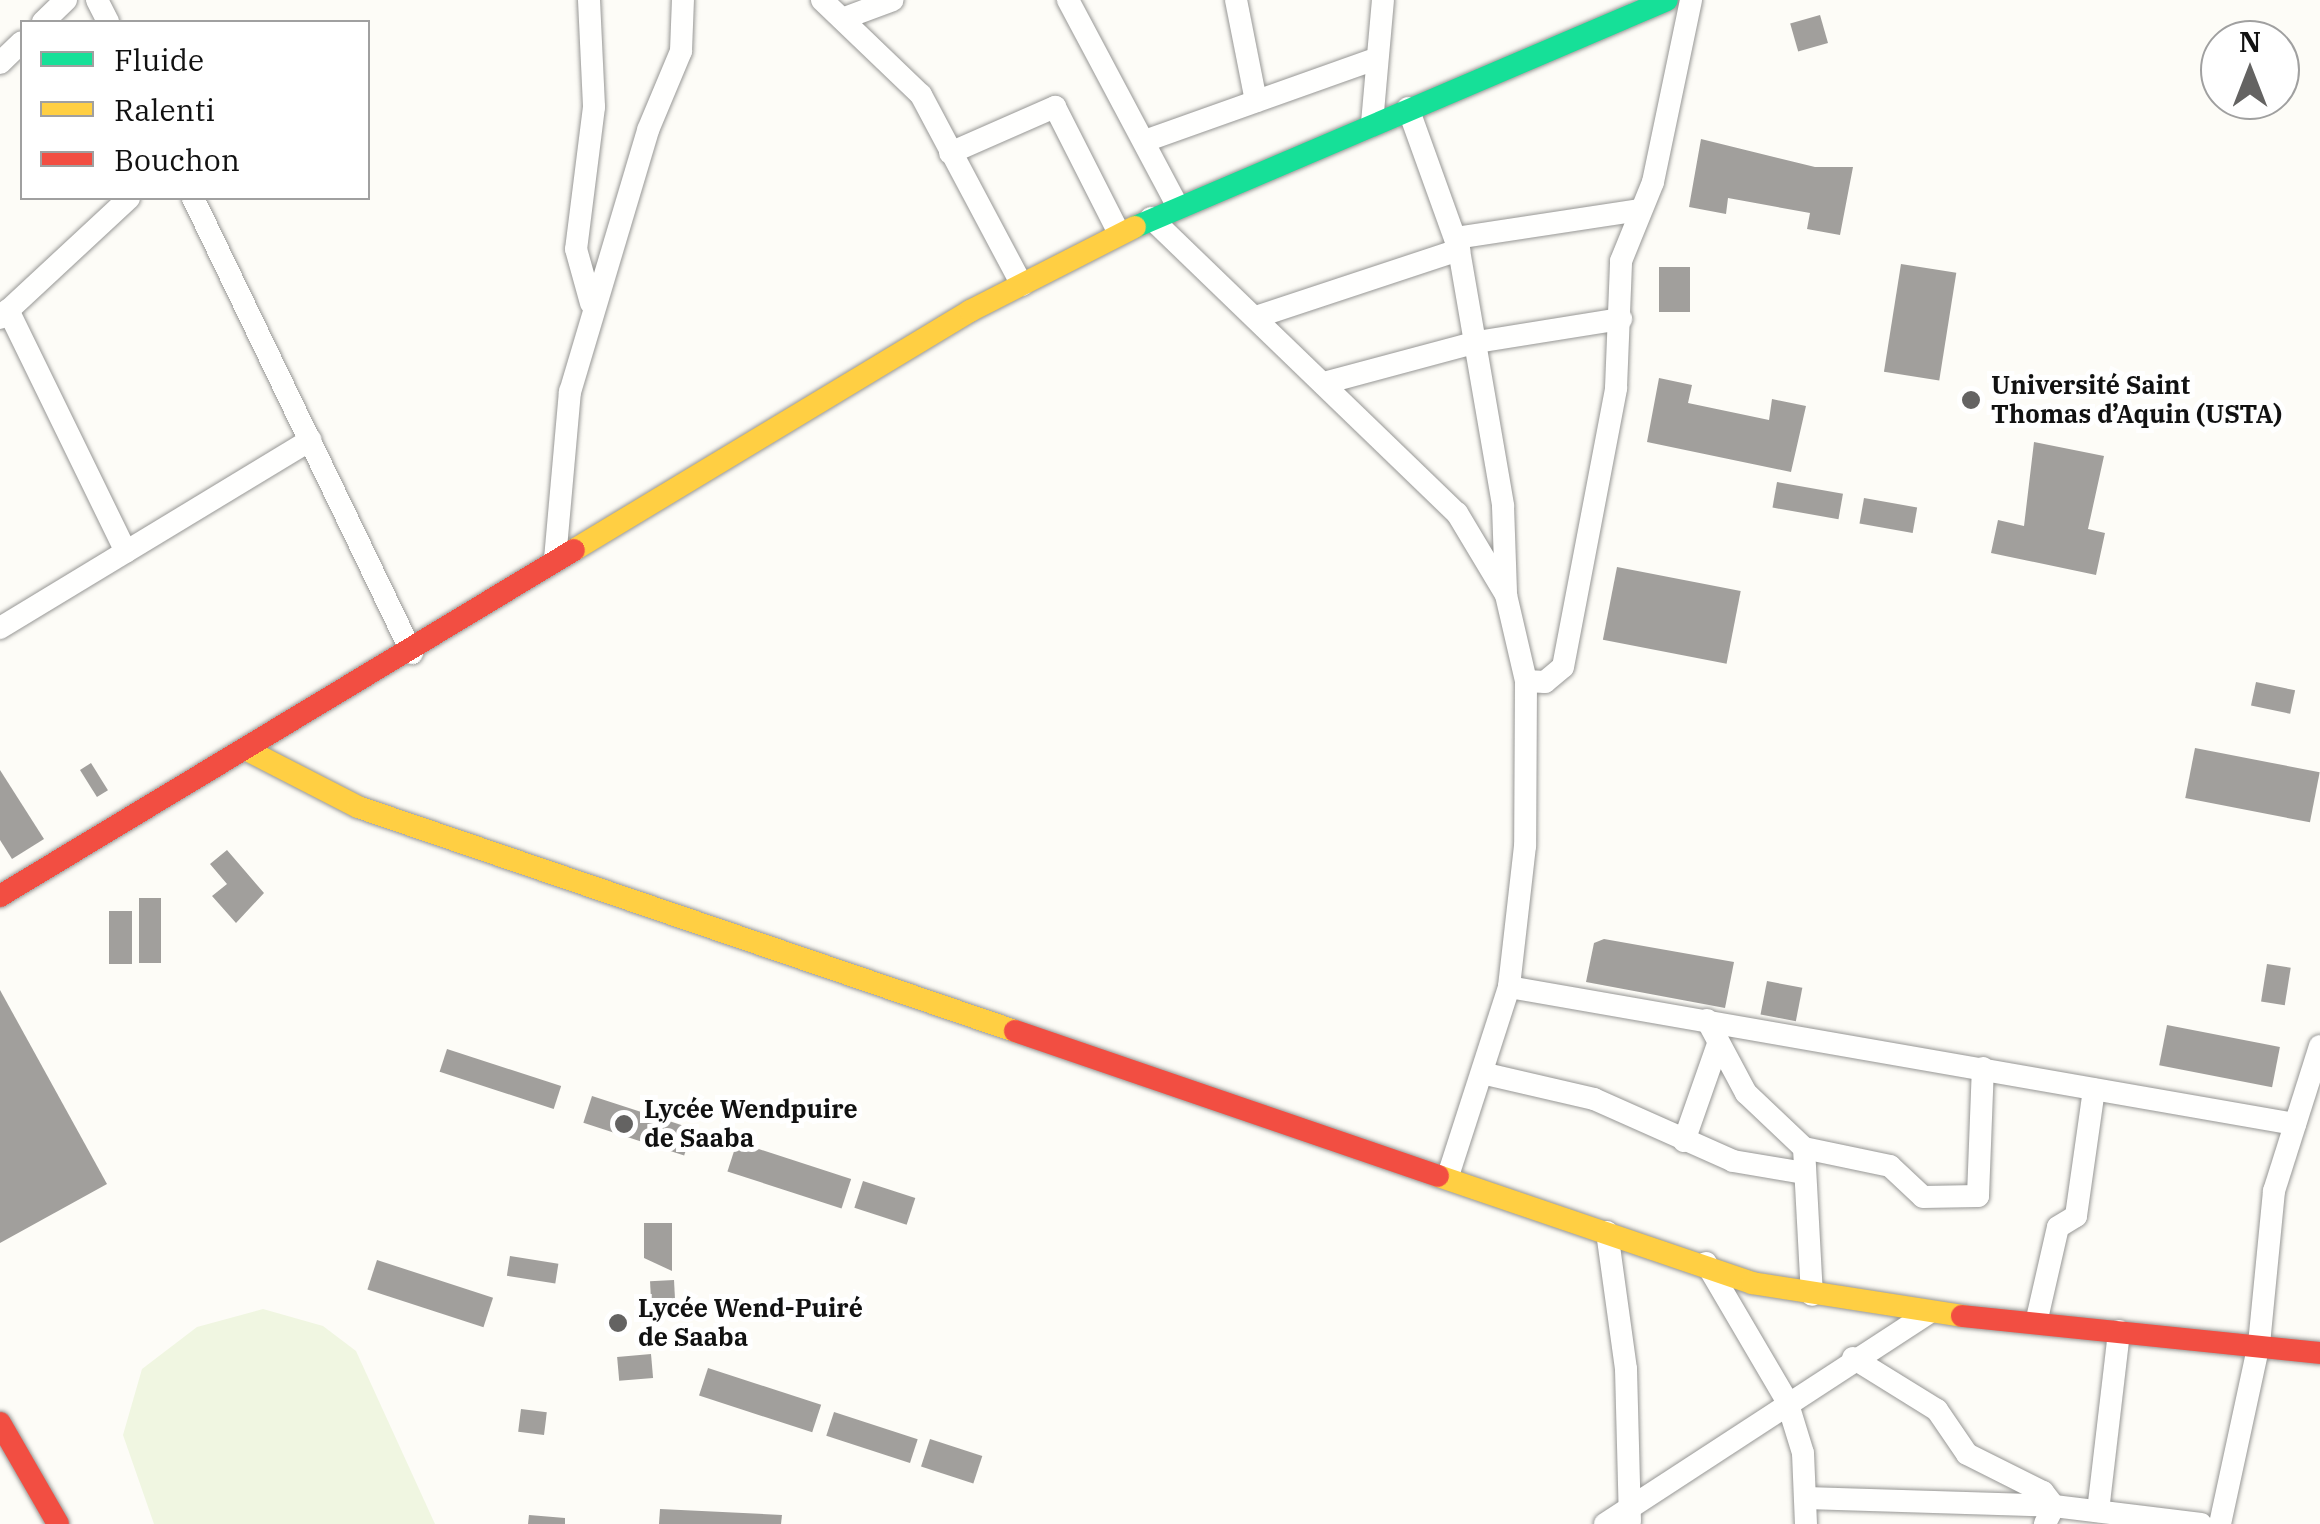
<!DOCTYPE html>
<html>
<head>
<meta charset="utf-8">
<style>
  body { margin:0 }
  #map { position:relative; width:2320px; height:1524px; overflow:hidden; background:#fdfcf7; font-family:"IBM Plex Serif",serif }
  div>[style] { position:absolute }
  .pitch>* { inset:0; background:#f0f6e1 }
  .building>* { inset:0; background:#a19f9c; transform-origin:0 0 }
  .roads { filter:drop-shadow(0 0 2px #979795) drop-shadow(0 0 2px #979795) }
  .street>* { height:22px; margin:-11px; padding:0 11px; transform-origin:11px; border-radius:11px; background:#fffffe }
  .fast>* { height:22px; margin:-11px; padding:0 11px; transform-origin:11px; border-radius:11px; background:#16e098 }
  .slow>* { height:22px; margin:-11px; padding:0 11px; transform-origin:11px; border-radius:11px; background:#ffcf43 }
  .jam>* { height:22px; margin:-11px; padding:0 11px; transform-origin:11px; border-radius:11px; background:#f24e42 }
  .dots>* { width:28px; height:28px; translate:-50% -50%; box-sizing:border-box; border:5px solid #fff; border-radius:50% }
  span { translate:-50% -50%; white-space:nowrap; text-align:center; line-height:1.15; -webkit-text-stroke:10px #fff; paint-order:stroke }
  .poi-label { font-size:25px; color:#111; font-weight:700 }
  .left { translate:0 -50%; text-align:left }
  .legend { position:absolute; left:20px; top:20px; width:350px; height:180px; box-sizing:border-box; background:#fff; border:2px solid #a0a0a0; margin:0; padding:12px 18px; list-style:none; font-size:30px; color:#111 }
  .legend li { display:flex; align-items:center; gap:20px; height:50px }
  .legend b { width:50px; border:2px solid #a0a0a0 }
  .north { position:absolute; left:2200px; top:20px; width:100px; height:100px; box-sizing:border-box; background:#fff; border:2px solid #a0a0a0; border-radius:50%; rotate:0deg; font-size:28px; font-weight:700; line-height:40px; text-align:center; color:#111 }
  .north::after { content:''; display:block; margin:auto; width:35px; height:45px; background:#646362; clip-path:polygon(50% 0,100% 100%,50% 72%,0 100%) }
</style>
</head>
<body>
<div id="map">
  <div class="pitch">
    <i style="clip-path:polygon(263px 1309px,323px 1326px,356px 1351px,435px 1524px,154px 1524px,123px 1435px,142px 1369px,197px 1327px)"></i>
  </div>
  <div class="building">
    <i style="left:1820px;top:15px;width:29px;height:31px;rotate:74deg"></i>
    <i style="clip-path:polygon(1701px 139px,1815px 167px,1853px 167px,1840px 235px,1807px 229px,1810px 213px,1728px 198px,1726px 214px,1689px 207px)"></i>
    <i style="left:1901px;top:264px;width:56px;height:109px;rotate:9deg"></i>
    <i style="left:1659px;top:267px;width:31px;height:45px"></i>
    <i style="clip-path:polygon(1659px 378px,1692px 385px,1688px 403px,1769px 420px,1772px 399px,1806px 406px,1791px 472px,1647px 442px)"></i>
    <i style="clip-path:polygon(2034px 442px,2104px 456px,2088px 529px,2105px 533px,2096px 575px,1991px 553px,1998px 520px,2024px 526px)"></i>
    <i style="left:1777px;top:482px;width:67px;height:26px;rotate:10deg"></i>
    <i style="left:1864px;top:498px;width:54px;height:26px;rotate:10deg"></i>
    <i style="left:1617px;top:567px;width:126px;height:74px;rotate:11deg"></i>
    <i style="left:2256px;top:682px;width:40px;height:24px;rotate:12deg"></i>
    <i style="left:2195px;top:748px;width:127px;height:51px;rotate:11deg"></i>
    <i style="left:91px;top:763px;width:32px;height:13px;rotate:58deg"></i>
    <i style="clip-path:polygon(0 770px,44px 839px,12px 859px,0 840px)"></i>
    <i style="clip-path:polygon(227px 850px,264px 893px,236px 923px,212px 896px,227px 884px,210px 864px)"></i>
    <i style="left:139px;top:898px;width:22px;height:65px"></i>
    <i style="left:109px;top:911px;width:23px;height:53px"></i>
    <i style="clip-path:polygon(1604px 939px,1734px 962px,1725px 1008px,1586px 982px,1594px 943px)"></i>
    <i style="left:2267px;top:964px;width:24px;height:38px;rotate:9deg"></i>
    <i style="left:1767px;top:981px;width:36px;height:34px;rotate:11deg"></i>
    <i style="clip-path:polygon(0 990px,107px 1184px,0 1243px)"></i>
    <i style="left:2167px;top:1025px;width:115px;height:41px;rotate:11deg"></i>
    <i style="left:447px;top:1049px;width:120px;height:24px;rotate:18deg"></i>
    <i style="left:592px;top:1096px;width:106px;height:28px;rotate:18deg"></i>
    <i style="left:737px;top:1142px;width:120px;height:31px;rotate:18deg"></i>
    <i style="left:863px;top:1181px;width:55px;height:28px;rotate:18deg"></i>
    <i style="clip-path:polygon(644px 1223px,672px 1223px,672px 1271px,644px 1258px)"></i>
    <i style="left:510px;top:1256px;width:49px;height:20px;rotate:9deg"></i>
    <i style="left:377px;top:1260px;width:122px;height:31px;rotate:18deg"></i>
    <i style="left:674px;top:1280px;width:35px;height:24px;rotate:87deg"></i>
    <i style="left:651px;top:1354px;width:24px;height:34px;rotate:85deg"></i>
    <i style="left:708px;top:1368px;width:119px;height:29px;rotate:18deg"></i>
    <i style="left:521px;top:1409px;width:26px;height:23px;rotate:7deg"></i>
    <i style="left:834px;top:1412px;width:88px;height:25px;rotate:18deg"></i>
    <i style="left:930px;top:1439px;width:55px;height:29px;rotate:18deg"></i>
    <i style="clip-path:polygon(660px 1509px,782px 1515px,781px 1524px,659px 1524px)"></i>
    <i style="clip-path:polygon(529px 1515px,565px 1518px,565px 1524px,528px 1524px)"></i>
  </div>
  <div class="roads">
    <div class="street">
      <i style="left:97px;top:0;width:25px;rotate:63deg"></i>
      <i style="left:589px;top:0;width:107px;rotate:87.3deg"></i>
      <i style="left:594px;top:107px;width:143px;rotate:97.2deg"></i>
      <i style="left:576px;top:249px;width:56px;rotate:74.5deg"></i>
      <i style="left:822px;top:0;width:137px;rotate:43.8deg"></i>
      <i style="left:921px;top:95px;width:215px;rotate:62deg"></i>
      <i style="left:1068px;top:0;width:232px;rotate:62deg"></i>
      <i style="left:1236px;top:0;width:103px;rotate:78.8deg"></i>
      <i style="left:842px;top:19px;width:54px;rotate:-20.4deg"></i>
      <i style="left:43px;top:22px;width:32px;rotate:-44deg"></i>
      <i style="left:0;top:63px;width:30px;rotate:-44deg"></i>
      <i style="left:1408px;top:108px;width:151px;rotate:70.2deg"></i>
      <i style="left:1459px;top:250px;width:260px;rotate:80.2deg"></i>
      <i style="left:1503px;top:506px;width:85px;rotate:88deg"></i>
      <i style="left:1372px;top:123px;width:123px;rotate:-84.9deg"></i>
      <i style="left:1145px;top:141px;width:239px;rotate:-19.6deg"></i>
      <i style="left:950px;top:153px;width:115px;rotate:-23.7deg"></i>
      <i style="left:1055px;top:107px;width:141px;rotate:63.1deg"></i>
      <i style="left:193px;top:198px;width:505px;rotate:64.3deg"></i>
      <i style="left:1151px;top:218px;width:425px;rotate:44deg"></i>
      <i style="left:1457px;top:513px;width:96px;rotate:59.1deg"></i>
      <i style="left:1506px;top:595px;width:88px;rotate:76.9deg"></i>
      <i style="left:1526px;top:681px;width:165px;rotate:90.3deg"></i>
      <i style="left:1525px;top:846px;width:142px;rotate:96.5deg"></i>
      <i style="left:1509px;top:987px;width:199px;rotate:107.9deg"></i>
      <i style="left:1456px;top:238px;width:184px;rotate:-8.7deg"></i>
      <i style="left:8px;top:310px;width:269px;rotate:64deg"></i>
      <i style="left:1256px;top:317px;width:214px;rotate:-18.3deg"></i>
      <i style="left:0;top:318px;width:176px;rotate:-42.9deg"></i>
      <i style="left:1328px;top:382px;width:154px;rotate:-15deg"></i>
      <i style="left:1477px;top:342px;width:146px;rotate:-9.1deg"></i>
      <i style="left:555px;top:559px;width:168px;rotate:-84.9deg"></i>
      <i style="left:570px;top:392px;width:273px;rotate:-73.4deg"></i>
      <i style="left:648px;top:130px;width:86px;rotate:-67.3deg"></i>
      <i style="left:681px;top:51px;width:51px;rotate:-87.8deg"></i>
      <i style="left:0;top:628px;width:363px;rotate:-31.2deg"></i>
      <i style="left:1526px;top:681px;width:19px;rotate:3deg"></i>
      <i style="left:1545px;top:682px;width:23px;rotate:-40deg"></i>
      <i style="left:1563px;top:667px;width:284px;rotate:-79.2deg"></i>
      <i style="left:1616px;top:388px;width:127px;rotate:-87.7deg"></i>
      <i style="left:1621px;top:261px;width:85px;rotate:-67.9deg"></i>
      <i style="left:1653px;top:182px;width:186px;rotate:-78.2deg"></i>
      <i style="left:1509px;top:987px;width:798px;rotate:9.89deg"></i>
      <i style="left:1707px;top:1020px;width:83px;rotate:61.9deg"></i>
      <i style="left:1746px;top:1093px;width:80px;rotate:43.5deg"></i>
      <i style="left:1804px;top:1148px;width:147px;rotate:86.9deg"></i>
      <i style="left:1486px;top:1074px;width:111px;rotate:13deg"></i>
      <i style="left:1594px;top:1099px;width:152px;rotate:24deg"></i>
      <i style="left:1733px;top:1161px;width:73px;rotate:9.5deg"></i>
      <i style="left:1684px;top:1141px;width:103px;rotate:-70.7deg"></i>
      <i style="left:1804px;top:1148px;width:88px;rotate:11.8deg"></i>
      <i style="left:1890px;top:1166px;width:45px;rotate:43.2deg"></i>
      <i style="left:1923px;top:1197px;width:55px;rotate:-1deg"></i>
      <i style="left:1978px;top:1196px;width:128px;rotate:-87.8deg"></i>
      <i style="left:1607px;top:1232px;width:138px;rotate:82.1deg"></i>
      <i style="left:1626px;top:1369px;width:152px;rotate:88.5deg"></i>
      <i style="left:1706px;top:1263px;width:160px;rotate:59.6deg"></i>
      <i style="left:1787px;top:1401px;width:54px;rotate:72.9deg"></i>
      <i style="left:1803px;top:1453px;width:71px;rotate:87.6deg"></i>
      <i style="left:2036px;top:1323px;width:98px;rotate:-77.1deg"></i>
      <i style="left:2058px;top:1227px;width:21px;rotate:-31deg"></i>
      <i style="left:2076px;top:1216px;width:128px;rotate:-81.9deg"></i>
      <i style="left:1853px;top:1358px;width:99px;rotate:31.8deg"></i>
      <i style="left:1937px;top:1410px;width:53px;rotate:55.7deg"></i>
      <i style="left:1967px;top:1454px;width:85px;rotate:26.6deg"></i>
      <i style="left:2043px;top:1492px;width:18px;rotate:52deg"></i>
      <i style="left:2054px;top:1506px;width:20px;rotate:117deg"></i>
      <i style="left:1806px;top:1498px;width:248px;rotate:1.8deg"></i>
      <i style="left:2054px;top:1506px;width:148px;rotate:7deg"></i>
      <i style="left:2098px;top:1511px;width:181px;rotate:-83.3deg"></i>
      <i style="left:1605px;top:1524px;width:387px;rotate:-33.1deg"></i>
      <i style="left:2220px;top:1524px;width:184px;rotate:-77.8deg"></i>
      <i style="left:2259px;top:1344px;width:154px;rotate:-84.4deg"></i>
      <i style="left:2274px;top:1191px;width:152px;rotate:-72.4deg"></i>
    </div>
    <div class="fast">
      <i style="left:1135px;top:227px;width:578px;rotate:-23.11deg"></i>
    </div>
    <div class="slow">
      <i style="left:574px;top:550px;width:463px;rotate:-31.1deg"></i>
      <i style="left:970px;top:311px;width:185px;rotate:-27deg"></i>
      <i style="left:251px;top:752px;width:120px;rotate:27.2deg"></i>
      <i style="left:358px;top:807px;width:694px;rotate:18.83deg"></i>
      <i style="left:1438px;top:1176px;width:332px;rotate:18.8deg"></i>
      <i style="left:1752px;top:1283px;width:213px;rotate:8.9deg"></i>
    </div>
    <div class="jam">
      <i style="left:0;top:896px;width:670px;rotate:-31.08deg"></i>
      <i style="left:1015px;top:1031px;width:447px;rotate:18.9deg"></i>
      <i style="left:1962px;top:1316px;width:360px;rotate:5.9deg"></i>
      <i style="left:0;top:1423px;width:116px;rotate:60.1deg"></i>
    </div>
  </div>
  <div class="dots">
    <i style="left:1971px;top:400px;background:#646362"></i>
    <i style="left:624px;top:1124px;background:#646362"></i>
    <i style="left:618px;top:1323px;background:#646362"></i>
  </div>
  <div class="poi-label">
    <span class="left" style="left:1991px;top:400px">Université Saint<br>Thomas d’Aquin (USTA)</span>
    <span class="left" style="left:644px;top:1124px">Lycée Wendpuire<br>de Saaba</span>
    <span class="left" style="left:638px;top:1323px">Lycée Wend-Puiré<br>de Saaba</span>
  </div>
  <ul class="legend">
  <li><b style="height:12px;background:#16e098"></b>Fluide</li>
  <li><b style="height:12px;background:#ffcf43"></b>Ralenti</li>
  <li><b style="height:12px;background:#f24e42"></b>Bouchon</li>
  </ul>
  <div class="north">N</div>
</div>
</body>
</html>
